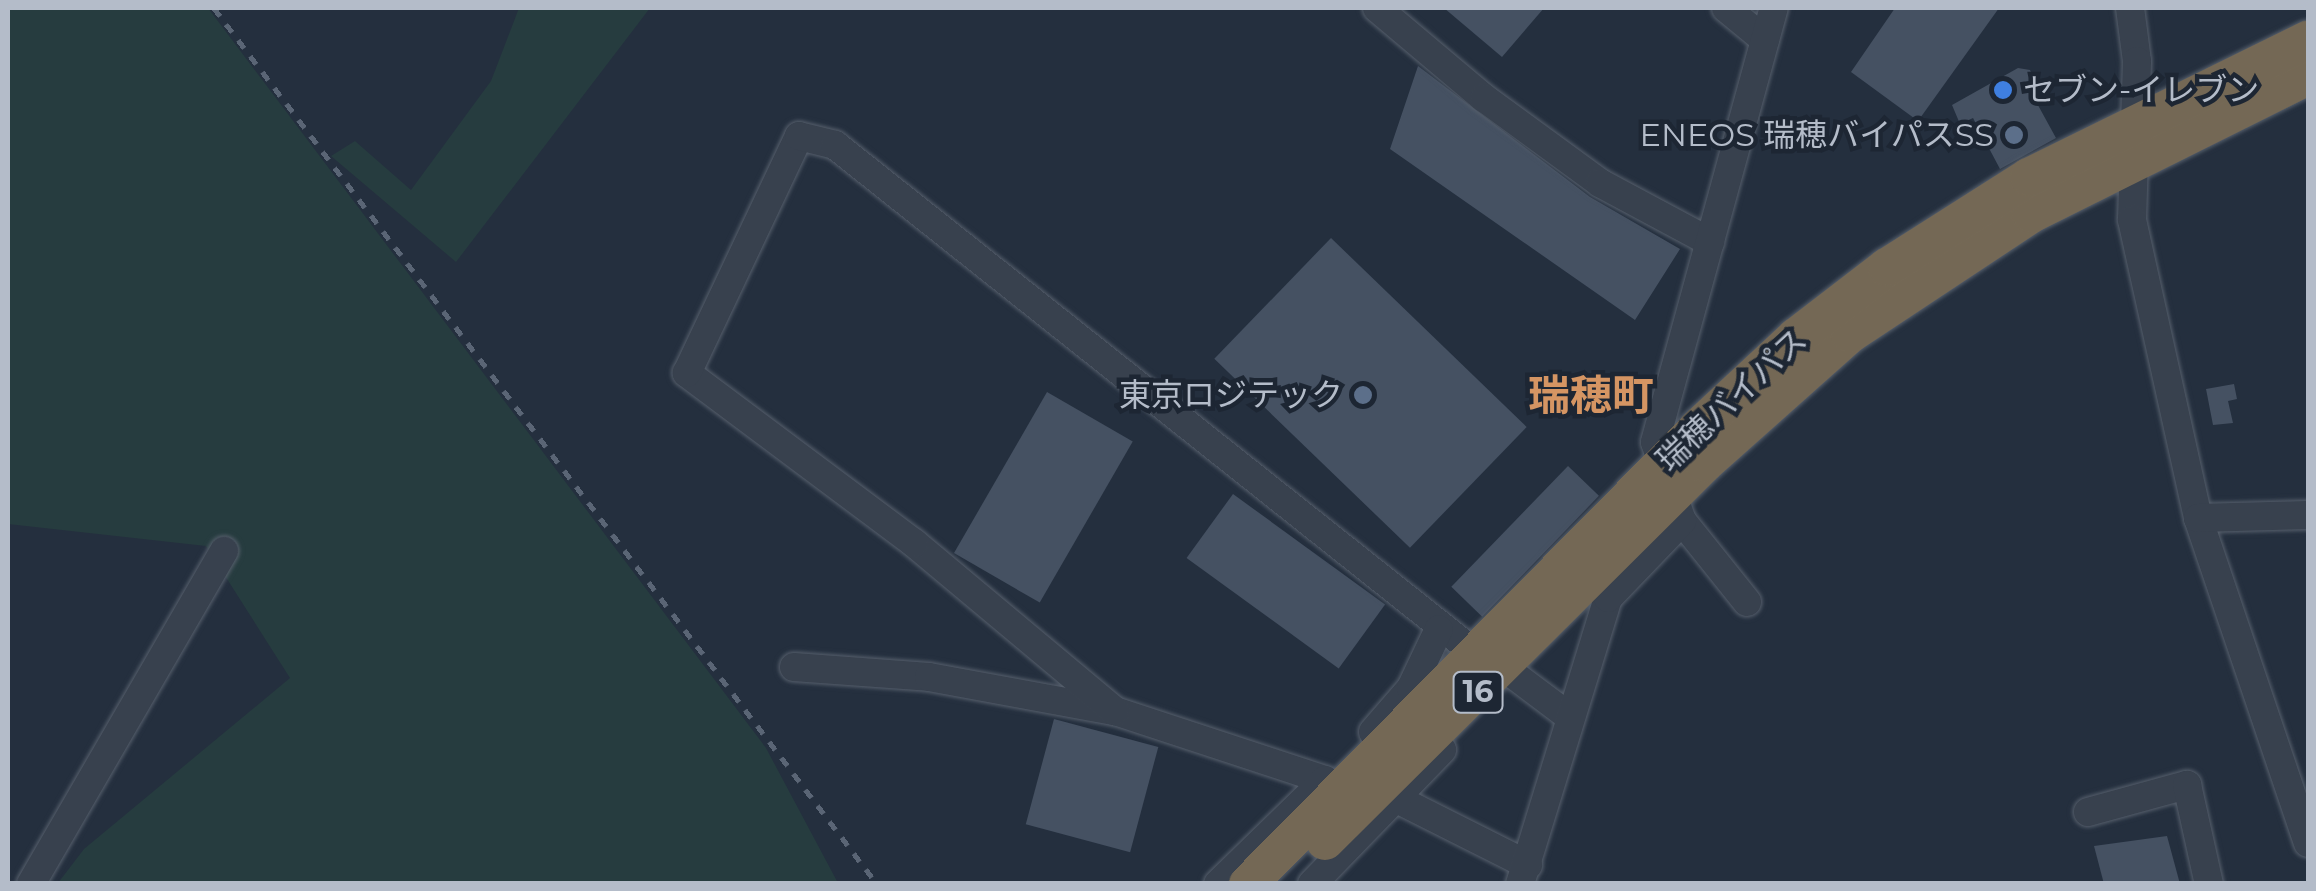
<!DOCTYPE html>
<html>
<head>
<meta charset="utf-8">
<style>
  body { margin:0 }
  #map { position:relative; width:2316px; height:891px; overflow:hidden; background:#242f3e; font-family:Montserrat,"Noto Sans JP",sans-serif }
  div>[style] { position:absolute }
  .green>* { inset:0; background:#263c3f }
  .building>* { inset:0; background:#455162; transform-origin:0 0 }
  .roads { filter:drop-shadow(0 0 2px #565f6c) drop-shadow(0 0 2px #565f6c) }
  .minor>* { height:28px; margin:-14px; padding:0 14px; transform-origin:14px; border-radius:14px; background:#38414e }
  .highway>* { height:38px; margin:-19px; padding:0 19px; transform-origin:19px; border-radius:19px; background:#746855 }
  .rail>* { height:5px; margin-top:-2.5px; transform-origin:0; background:repeating-linear-gradient(90deg,#5a6575 0 10px,transparent 0 20px) }
  .dots>* { width:28px; height:28px; translate:-50% -50%; box-sizing:border-box; border:5px solid #1d2633; border-radius:50% }
  span { translate:-50% -50%; white-space:nowrap; text-align:center; line-height:1.15; -webkit-text-stroke:9px #1d2633; paint-order:stroke }
  .shield-label span { padding:2px 8px; background:#1d2633; border:2px solid; border-radius:8px; -webkit-text-stroke-width:0 }
  .shield-label { font-size:30px; color:#b4bcc9; font-weight:700 }
  .poi-label { font-size:32px; color:#b4bcc9 }
  .left { translate:0 -50%; text-align:left }
  .right { translate:-100% -50%; text-align:right }
  .street-label { font-size:32px; color:#b4bcc9 }
  .district-label { font-size:42px; color:#d59563; font-weight:700 }
  .frame { position:absolute; inset:0; border:10px solid #b4bcc9; pointer-events:none }
</style>
</head>
<body>
<div id="map">
  <div class="green">
    <i style="clip-path:polygon(8px 8px,208px 8px,766px 748px,838px 883px,58px 883px,84px 849px,290px 678px,206px 546px,8px 524px)"></i>
    <i style="clip-path:polygon(519px 8px,650px 8px,456px 262px,331px 156px,355px 141px,411px 190px,491px 81px)"></i>
  </div>
  <div class="building">
    <i style="clip-path:polygon(1444px 8px,1544px 8px,1502px 57px)"></i>
    <i style="clip-path:polygon(1895px 8px,1999px 8px,1918px 121px,1851px 72px)"></i>
    <i style="clip-path:polygon(1418px 66px,1590px 197px,1680px 249px,1635px 320px,1390px 149px)"></i>
    <i style="clip-path:polygon(2018px 68px,2030px 70px,2036px 83px,2028px 87px,2056px 138px,2000px 169px,1973px 118px,1960px 124px,1952px 105px)"></i>
    <i style="left:1331px;top:238px;width:272px;height:168px;rotate:44deg"></i>
    <i style="clip-path:polygon(2234px 384px,2237px 399px,2228px 401px,2233px 423px,2213px 425px,2206px 389px)"></i>
    <i style="left:1047px;top:392px;width:99px;height:186px;rotate:30deg"></i>
    <i style="left:1568px;top:466px;width:43px;height:168px;rotate:44deg"></i>
    <i style="left:1233px;top:494px;width:188px;height:79px;rotate:36deg"></i>
    <i style="left:1054px;top:719px;width:108px;height:109px;rotate:15deg"></i>
    <i style="clip-path:polygon(2167px 836px,2180px 884px,2104px 884px,2094px 846px)"></i>
  </div>
  <div class="roads">
    <div class="minor">
      <i style="left:1377px;top:8px;width:140px;rotate:40.1deg"></i>
      <i style="left:1484px;top:98px;width:144px;rotate:36.2deg"></i>
      <i style="left:1600px;top:183px;width:125px;rotate:28.2deg"></i>
      <i style="left:1726px;top:8px;width:50px;rotate:39.4deg"></i>
      <i style="left:2130px;top:8px;width:53px;rotate:82.5deg"></i>
      <i style="left:2137px;top:61px;width:159px;rotate:91.8deg"></i>
      <i style="left:2132px;top:220px;width:305px;rotate:77.5deg"></i>
      <i style="left:2198px;top:518px;width:343px;rotate:71.3deg"></i>
      <i style="left:2198px;top:518px;width:110px;rotate:-1.6deg"></i>
      <i style="left:1747px;top:602px;width:104px;rotate:-128.7deg"></i>
      <i style="left:1682px;top:521px;width:83px;rotate:-108.9deg"></i>
      <i style="left:1655px;top:442px;width:450px;rotate:-74.7deg"></i>
      <i style="left:794px;top:667px;width:135px;rotate:4.2deg"></i>
      <i style="left:929px;top:677px;width:189px;rotate:10.4deg"></i>
      <i style="left:1115px;top:711px;width:221px;rotate:18.2deg"></i>
      <i style="left:1510px;top:672px;width:75px;rotate:36.9deg"></i>
      <i style="left:1115px;top:711px;width:262px;rotate:-140.1deg"></i>
      <i style="left:914px;top:543px;width:284px;rotate:-143.2deg"></i>
      <i style="left:687px;top:373px;width:262px;rotate:-64.7deg"></i>
      <i style="left:799px;top:136px;width:37px;rotate:14deg"></i>
      <i style="left:835px;top:145px;width:817px;rotate:38.44deg"></i>
      <i style="left:1373px;top:732px;width:58px;rotate:-49.2deg"></i>
      <i style="left:1411px;top:688px;width:65px;rotate:-64.6deg"></i>
      <i style="left:1395px;top:798px;width:149px;rotate:26.7deg"></i>
      <i style="left:2088px;top:812px;width:103px;rotate:-15.3deg"></i>
      <i style="left:2187px;top:785px;width:101px;rotate:77.5deg"></i>
      <i style="left:31px;top:884px;width:385px;rotate:-59.9deg"></i>
      <i style="left:1218px;top:884px;width:149px;rotate:-44.2deg"></i>
      <i style="left:1312px;top:884px;width:187px;rotate:-45.9deg"></i>
      <i style="left:1520px;top:884px;width:299px;rotate:-72.9deg"></i>
      <i style="left:1608px;top:598px;width:107px;rotate:-46.1deg"></i>
    </div>
    <div class="highway">
      <i style="left:1325px;top:841px;width:536px;rotate:-44.85deg"></i>
      <i style="left:1705px;top:463px;width:194px;rotate:-41.7deg"></i>
      <i style="left:1850px;top:334px;width:217px;rotate:-33.5deg"></i>
      <i style="left:2031px;top:214px;width:309px;rotate:-26.5deg"></i>
      <i style="left:1248px;top:884px;width:641px;rotate:-45.38deg"></i>
      <i style="left:1698px;top:428px;width:134px;rotate:-42.9deg"></i>
      <i style="left:1796px;top:337px;width:115px;rotate:-37.6deg"></i>
      <i style="left:1887px;top:267px;width:168px;rotate:-32.4deg"></i>
      <i style="left:2029px;top:177px;width:311px;rotate:-26.2deg"></i>
    </div>
  </div>
  <div class="rail">
    <i style="left:214px;top:8px;width:1099px;rotate:52.88deg"></i>
  </div>
  <div class="dots">
    <i style="left:2003px;top:90px;background:#3f7fe0"></i>
    <i style="left:2014px;top:135px;background:#5c6f8a"></i>
    <i style="left:1363px;top:395px;background:#5c6f8a"></i>
  </div>
  <div class="shield-label">
    <span style="left:1478px;top:692px">16</span>
  </div>
  <div class="poi-label">
    <span class="left" style="left:2023px;top:90px">セブン-イレブン</span>
    <span class="right" style="left:1994px;top:135px">ENEOS 瑞穂バイパスSS</span>
    <span class="right" style="left:1343px;top:395px">東京ロジテック</span>
  </div>
  <div class="street-label">
    <span style="left:1732px;top:400px;rotate:-43deg">瑞穂バイパス</span>
  </div>
  <div class="district-label">
    <span style="left:1591px;top:395px">瑞穂町</span>
  </div>
  <div class="frame"></div>
</div>
</body>
</html>
